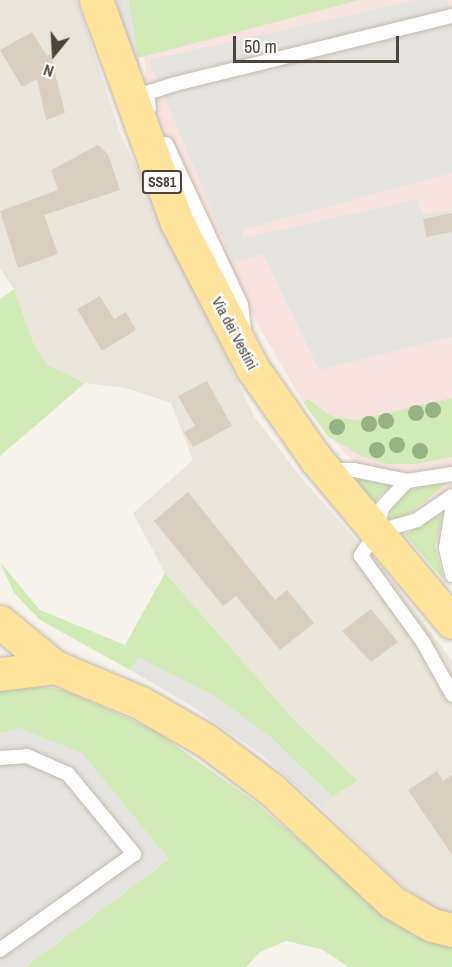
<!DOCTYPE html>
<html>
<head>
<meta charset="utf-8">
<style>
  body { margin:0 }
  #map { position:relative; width:452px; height:967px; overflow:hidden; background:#f6f3ec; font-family:"Archivo Narrow",sans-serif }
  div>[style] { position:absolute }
  .residential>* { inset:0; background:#eae5da }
  .medical>* { inset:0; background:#f6e3e0 }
  .green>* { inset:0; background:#d2eab5 }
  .parking>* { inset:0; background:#e5e3e0 }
  .building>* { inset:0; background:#d8cfc1 }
  .roads { filter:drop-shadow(0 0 2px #c2bbae) drop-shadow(0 0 2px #c2bbae) }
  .lane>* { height:14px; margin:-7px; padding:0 7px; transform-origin:7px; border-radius:7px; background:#fff }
  .primary>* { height:33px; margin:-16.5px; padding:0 16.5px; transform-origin:16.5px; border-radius:16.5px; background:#ffe39c }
  .trees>* { width:16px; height:16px; margin:-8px; border-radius:50%; background:#97b381 }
  span { translate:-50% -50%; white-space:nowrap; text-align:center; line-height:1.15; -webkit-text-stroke:5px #fff; paint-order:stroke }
  .shield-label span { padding:2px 4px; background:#fff; border:2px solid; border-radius:4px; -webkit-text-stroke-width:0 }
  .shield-label { font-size:14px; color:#4b4439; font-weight:700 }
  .street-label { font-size:15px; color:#4b4439 }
  .north { position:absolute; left:24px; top:24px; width:60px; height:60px; -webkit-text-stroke:4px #fff; paint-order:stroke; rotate:198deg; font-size:16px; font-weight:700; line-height:24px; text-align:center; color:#4b4439 }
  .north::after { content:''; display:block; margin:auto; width:21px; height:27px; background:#4b4439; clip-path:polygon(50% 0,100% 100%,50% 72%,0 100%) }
  .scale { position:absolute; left:233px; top:36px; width:166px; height:27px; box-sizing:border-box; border:3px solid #4b4439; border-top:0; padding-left:8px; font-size:18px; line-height:21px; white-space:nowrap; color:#4b4439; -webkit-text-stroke:4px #fff; paint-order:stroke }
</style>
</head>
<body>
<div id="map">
  <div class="residential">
    <i style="clip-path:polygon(0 0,77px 0,120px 133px,254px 416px,300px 476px,397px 587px,452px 661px,452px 913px,434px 911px,389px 874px,323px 809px,332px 797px,358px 781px,296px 722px,165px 573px,133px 513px,193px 460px,171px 403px,126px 388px,85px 383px,46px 364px,33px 342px,14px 289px,0 269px)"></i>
  </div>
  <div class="medical">
    <i style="clip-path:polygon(360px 0,452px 0,452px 559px,328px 436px,303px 402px,194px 215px,134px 83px,146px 76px,144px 56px)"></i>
  </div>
  <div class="green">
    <i style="clip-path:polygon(128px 0,360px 0,138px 58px)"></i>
    <i style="clip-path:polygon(14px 289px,33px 342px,46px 364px,85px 383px,0 456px,0 299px)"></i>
    <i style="clip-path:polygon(452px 398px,452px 457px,416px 464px,389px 464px,363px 457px,328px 436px,303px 402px,308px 399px,331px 416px,356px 420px)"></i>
    <i style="clip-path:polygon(350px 475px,371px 481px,390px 484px,375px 502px)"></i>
    <i style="clip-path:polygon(447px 483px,405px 517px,389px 519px,391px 506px,402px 495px,419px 487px)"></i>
    <i style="clip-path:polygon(445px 506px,435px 545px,444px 580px,405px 535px)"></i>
    <i style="clip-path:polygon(0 562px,40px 610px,125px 645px,165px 573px,296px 722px,358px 781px,332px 797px,267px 734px,139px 658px,130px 670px,40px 620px,14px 593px)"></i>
    <i style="clip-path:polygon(38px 685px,67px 691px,154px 730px,255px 802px,368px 900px,452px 945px,452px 967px,349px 967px,321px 949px,286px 941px,260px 952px,246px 967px,25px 967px,169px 859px,19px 729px,0 733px,0 690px)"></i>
  </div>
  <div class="parking">
    <i style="clip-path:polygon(105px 0,128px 0,141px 73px,133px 78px)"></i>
    <i style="clip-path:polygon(416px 0,447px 0,452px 26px,452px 173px,242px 230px,244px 238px,418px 199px,422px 214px,452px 210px,452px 337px,319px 370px,263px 254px,234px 263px,149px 60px)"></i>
    <i style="clip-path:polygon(139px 658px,215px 696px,267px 734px,332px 797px,323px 809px,262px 755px,193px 707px,130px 670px)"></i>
    <i style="clip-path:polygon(19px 728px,82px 753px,169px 859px,25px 967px,0 967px,0 733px)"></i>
  </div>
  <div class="building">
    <i style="clip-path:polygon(32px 32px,47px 56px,50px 54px,65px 113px,46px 120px,37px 79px,22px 87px,0 50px)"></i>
    <i style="clip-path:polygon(98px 145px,108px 154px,120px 190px,44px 215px,58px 254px,18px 268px,0 211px,58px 190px,51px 170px)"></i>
    <i style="clip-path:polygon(452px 213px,452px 232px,426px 237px,423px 219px)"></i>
    <i style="clip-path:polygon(100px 296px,114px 319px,126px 312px,136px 330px,102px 351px,77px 309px)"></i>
    <i style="clip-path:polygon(207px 381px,232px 426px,193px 447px,184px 432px,195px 426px,178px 396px)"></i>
    <i style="clip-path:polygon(188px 492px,275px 600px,287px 590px,314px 623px,280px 650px,236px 596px,223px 606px,154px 521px)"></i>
    <i style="clip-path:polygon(371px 609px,398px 642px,371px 662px,342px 631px)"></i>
    <i style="clip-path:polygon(437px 771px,443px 781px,452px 775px,452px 855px,408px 790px)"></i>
  </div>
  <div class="roads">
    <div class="lane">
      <i style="left:149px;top:108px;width:15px;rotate:-98deg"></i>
      <i style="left:147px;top:93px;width:29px;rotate:-18deg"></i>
      <i style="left:175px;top:84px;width:285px;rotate:-13.8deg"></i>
      <i style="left:166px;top:144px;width:178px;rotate:65deg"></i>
      <i style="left:241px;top:305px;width:25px;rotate:83deg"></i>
      <i style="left:330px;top:470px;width:24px"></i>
      <i style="left:354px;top:470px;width:54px;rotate:11.7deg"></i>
      <i style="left:407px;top:481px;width:46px;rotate:-8.8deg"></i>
      <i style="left:407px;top:481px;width:37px;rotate:133deg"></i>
      <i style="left:382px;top:508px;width:24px;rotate:102deg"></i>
      <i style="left:377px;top:531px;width:30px;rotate:123deg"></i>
      <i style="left:361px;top:556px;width:106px;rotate:54.2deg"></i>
      <i style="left:423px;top:642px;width:60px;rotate:60.9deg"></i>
      <i style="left:452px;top:510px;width:38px;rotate:99deg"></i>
      <i style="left:446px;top:548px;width:28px;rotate:77deg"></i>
      <i style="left:379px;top:531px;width:40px;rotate:-16deg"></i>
      <i style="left:417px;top:520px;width:42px;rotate:-34.4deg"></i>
      <i style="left:0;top:758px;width:27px;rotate:-4deg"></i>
      <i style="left:27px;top:756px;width:45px;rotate:23.7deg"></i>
      <i style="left:68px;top:774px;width:104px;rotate:50.5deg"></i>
      <i style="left:134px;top:854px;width:165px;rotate:144.4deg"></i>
    </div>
    <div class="primary">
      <i style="left:96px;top:0;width:236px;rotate:70deg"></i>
      <i style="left:177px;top:222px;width:165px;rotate:62.7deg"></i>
      <i style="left:253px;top:369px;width:110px;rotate:55deg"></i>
      <i style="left:316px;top:459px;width:212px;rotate:50.2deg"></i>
      <i style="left:0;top:622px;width:71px;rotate:39.3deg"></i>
      <i style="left:55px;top:667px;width:93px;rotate:22.7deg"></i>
      <i style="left:141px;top:703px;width:76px;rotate:29.9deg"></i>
      <i style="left:207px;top:741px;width:81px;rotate:37deg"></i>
      <i style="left:272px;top:790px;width:164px;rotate:43deg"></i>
      <i style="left:392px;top:902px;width:46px;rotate:29.9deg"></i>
      <i style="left:432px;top:925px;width:21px;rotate:14deg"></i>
      <i style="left:0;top:674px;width:55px;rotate:-7.3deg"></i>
    </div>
  </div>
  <div class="trees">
    <i style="left:433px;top:410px"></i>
    <i style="left:416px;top:413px"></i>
    <i style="left:386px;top:421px"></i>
    <i style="left:369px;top:424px"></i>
    <i style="left:337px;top:427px"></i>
    <i style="left:397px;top:445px"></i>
    <i style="left:377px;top:450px"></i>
    <i style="left:420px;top:451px"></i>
  </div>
  <div class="shield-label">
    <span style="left:162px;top:182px">SS81</span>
  </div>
  <div class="street-label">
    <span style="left:235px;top:333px;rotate:62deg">Via dei Vestini</span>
  </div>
  <div class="north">N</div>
  <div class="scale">50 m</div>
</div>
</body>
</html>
